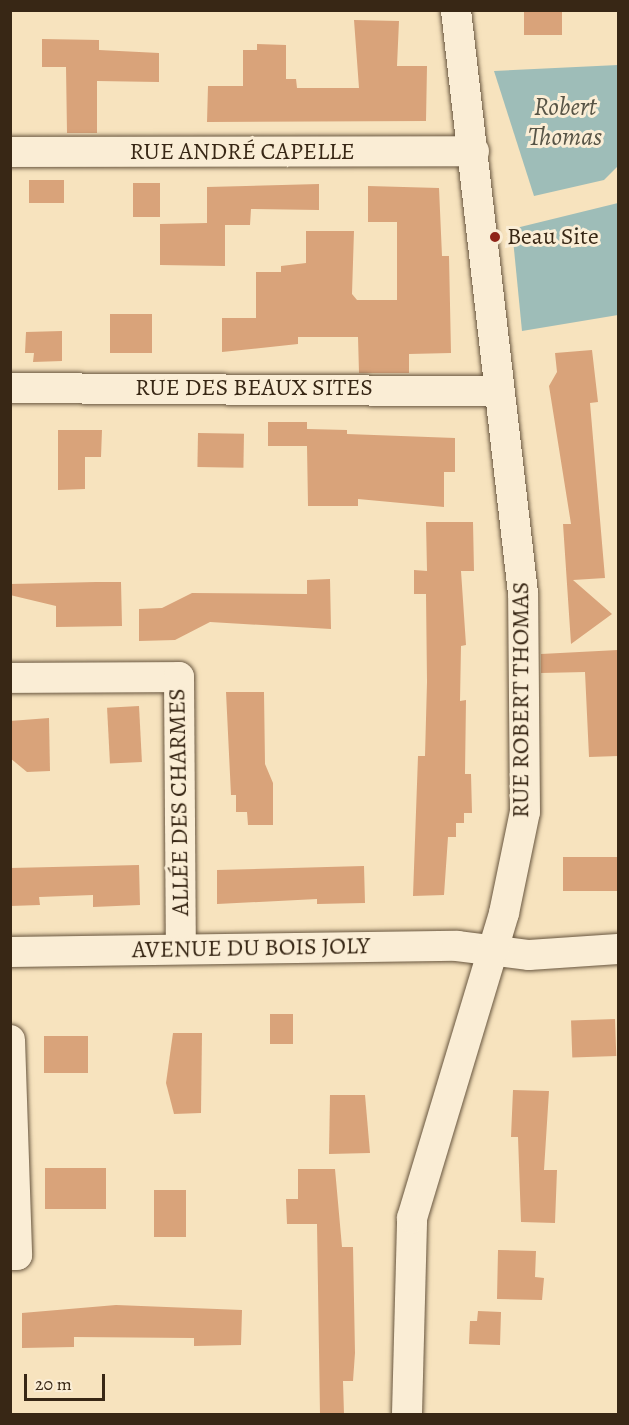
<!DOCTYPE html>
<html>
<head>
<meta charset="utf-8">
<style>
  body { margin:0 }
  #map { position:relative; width:629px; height:1425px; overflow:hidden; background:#f7e3be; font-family:Alegreya,serif }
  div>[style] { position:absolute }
  .water>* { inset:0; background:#9ebdb8 }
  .building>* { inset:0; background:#d9a37a; transform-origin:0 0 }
  .roads { filter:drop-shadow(0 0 2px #68563f) drop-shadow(0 0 2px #68563f) }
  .street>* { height:30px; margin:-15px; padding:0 15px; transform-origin:15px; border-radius:15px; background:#faedd5 }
  .dots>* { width:16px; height:16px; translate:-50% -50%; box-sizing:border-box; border:3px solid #faedd5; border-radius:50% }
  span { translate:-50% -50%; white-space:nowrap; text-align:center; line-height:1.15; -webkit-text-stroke:6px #faedd5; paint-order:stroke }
  .street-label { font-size:24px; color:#382715 }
  .poi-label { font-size:24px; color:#382715 }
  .left { translate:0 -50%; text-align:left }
  .water-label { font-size:26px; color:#575446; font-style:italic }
  .frame { position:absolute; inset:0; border:12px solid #382715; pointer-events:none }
  .scale { position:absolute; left:24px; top:1374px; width:81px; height:27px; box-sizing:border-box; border:3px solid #382715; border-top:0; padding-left:8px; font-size:18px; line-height:21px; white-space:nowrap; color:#382715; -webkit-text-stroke:4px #faedd5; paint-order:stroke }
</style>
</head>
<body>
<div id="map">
  <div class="water">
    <i style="clip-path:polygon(618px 65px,618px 166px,604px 180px,534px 196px,494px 71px)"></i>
    <i style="clip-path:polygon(618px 203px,618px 315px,522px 331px,512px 229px)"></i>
  </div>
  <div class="building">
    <i style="left:524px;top:10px;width:38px;height:25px"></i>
    <i style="clip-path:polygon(354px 20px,399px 21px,397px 66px,427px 66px,426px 121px,207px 122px,208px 86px,243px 86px,243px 50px,257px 50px,257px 44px,286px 45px,286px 79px,296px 79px,297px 88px,359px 88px)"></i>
    <i style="clip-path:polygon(42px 39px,99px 40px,99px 50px,159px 53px,159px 82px,97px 81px,97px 133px,67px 133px,66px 67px,42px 67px)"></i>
    <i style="left:29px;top:180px;width:35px;height:23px"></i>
    <i style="left:160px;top:183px;width:34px;height:27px;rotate:90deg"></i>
    <i style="clip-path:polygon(319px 184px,319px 210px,251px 209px,250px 225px,225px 225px,225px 266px,160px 265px,160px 224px,207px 223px,207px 187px)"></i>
    <i style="clip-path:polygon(368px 186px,439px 188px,442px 256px,449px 256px,451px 353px,409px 354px,409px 373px,359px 373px,358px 337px,298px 337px,298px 344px,222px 352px,222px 318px,256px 318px,256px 272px,281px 272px,281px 266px,306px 263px,306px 231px,354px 231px,352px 294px,357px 300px,397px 300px,397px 222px,368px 222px)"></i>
    <i style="left:110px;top:314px;width:42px;height:39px"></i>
    <i style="clip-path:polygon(62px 331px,62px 361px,33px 362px,34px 353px,25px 353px,26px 332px)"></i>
    <i style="clip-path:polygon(592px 350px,598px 402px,590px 403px,605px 578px,573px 580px,612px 614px,571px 644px,563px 524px,571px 524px,549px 386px,557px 372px,555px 353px)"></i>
    <i style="clip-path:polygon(268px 422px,307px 422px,307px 429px,347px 430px,347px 434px,455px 438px,455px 472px,444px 472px,444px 507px,358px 499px,358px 506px,308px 506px,307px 446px,268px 446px)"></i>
    <i style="clip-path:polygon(58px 430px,102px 430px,101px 457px,85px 457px,85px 489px,58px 490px)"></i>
    <i style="left:198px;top:433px;width:46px;height:34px;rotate:1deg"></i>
    <i style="clip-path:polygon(426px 522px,473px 522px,474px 571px,461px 571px,466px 645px,461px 646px,460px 701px,466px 700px,465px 774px,471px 774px,472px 813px,464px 813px,464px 823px,456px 823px,456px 837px,448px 837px,444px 895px,413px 896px,418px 756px,425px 756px,427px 682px,426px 594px,414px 594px,414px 570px,427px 571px)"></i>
    <i style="clip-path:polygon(330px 579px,331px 629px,210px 622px,175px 640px,139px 641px,139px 609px,162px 608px,192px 593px,307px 594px,307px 580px)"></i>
    <i style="clip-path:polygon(96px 582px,121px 582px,122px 626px,56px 627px,56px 606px,10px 595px,10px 584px)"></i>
    <i style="clip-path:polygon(618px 650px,618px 756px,589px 757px,585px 672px,541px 673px,541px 654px)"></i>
    <i style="clip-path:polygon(226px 692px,264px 692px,265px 764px,273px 783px,273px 825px,248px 825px,247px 812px,236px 812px,236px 795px,231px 795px)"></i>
    <i style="left:139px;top:706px;width:56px;height:32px;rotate:87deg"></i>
    <i style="clip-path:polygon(49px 718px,50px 771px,27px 772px,10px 758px,10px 721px)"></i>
    <i style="left:618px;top:857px;width:34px;height:55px;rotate:90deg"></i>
    <i style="clip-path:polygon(139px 865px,140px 905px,93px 907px,93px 895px,39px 897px,40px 905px,10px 906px,10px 868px)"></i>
    <i style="clip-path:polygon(364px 866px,365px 903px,317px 904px,317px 899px,217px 904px,217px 870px)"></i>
    <i style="left:270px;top:1014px;width:23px;height:30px"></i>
    <i style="left:615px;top:1019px;width:37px;height:44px;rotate:88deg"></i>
    <i style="clip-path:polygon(173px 1033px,202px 1033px,201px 1113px,174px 1114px,166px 1083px)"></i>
    <i style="left:88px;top:1036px;width:37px;height:44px;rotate:90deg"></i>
    <i style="clip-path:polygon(513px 1090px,549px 1091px,544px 1170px,557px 1170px,555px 1223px,521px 1222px,518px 1137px,511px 1137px)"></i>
    <i style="clip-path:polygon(330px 1095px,365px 1095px,370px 1153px,329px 1154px)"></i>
    <i style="left:106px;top:1168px;width:41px;height:61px;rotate:90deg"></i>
    <i style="clip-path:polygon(298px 1169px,335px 1169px,342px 1247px,353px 1247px,355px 1353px,353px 1381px,343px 1381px,344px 1414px,320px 1414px,317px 1224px,287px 1224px,286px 1199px,298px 1199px)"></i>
    <i style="left:154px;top:1190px;width:32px;height:47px"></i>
    <i style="clip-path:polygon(498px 1250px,536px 1251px,535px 1277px,544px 1278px,542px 1300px,497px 1299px)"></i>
    <i style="clip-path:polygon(116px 1305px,242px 1310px,241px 1345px,194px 1346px,194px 1338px,74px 1337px,74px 1347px,22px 1348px,22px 1313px)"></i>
    <i style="clip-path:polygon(478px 1311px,501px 1312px,500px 1345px,469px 1344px,470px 1321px,477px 1321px)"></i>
  </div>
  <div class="roads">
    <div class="street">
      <i style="left:10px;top:152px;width:464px;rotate:-0.1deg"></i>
      <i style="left:10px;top:388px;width:488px;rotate:0.4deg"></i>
      <i style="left:10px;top:678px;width:169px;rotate:-0.3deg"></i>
      <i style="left:179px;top:677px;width:272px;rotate:89.6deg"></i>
      <i style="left:10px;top:952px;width:447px;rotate:-0.8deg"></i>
      <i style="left:457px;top:946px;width:73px;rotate:7.1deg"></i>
      <i style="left:529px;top:955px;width:89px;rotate:-3.9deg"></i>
      <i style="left:10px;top:1040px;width:215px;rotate:88.1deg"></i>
      <i style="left:17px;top:1255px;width:7px;rotate:180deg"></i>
      <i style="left:407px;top:1414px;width:196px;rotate:-88.5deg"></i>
      <i style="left:412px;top:1218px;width:319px;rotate:-73.2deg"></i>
      <i style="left:504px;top:913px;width:103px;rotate:-78.3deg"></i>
      <i style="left:525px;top:812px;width:219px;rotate:-90.5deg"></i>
      <i style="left:523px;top:593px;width:587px;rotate:-96.56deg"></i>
    </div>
  </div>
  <div class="dots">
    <i style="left:495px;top:237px;background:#8f2418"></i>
  </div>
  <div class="street-label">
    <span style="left:242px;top:152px">RUE ANDRÉ CAPELLE</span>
    <span style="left:254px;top:388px">RUE DES BEAUX SITES</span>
    <span style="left:521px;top:700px;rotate:-90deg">RUE ROBERT THOMAS</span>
    <span style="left:179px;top:802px;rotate:-91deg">ALLÉE DES CHARMES</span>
    <span style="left:251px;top:948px;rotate:-1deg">AVENUE DU BOIS JOLY</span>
  </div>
  <div class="poi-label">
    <span class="left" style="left:507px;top:237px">Beau Site</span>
  </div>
  <div class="water-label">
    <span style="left:565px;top:122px">Robert<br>Thomas</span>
  </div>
  <div class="frame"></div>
  <div class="scale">20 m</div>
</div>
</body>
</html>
